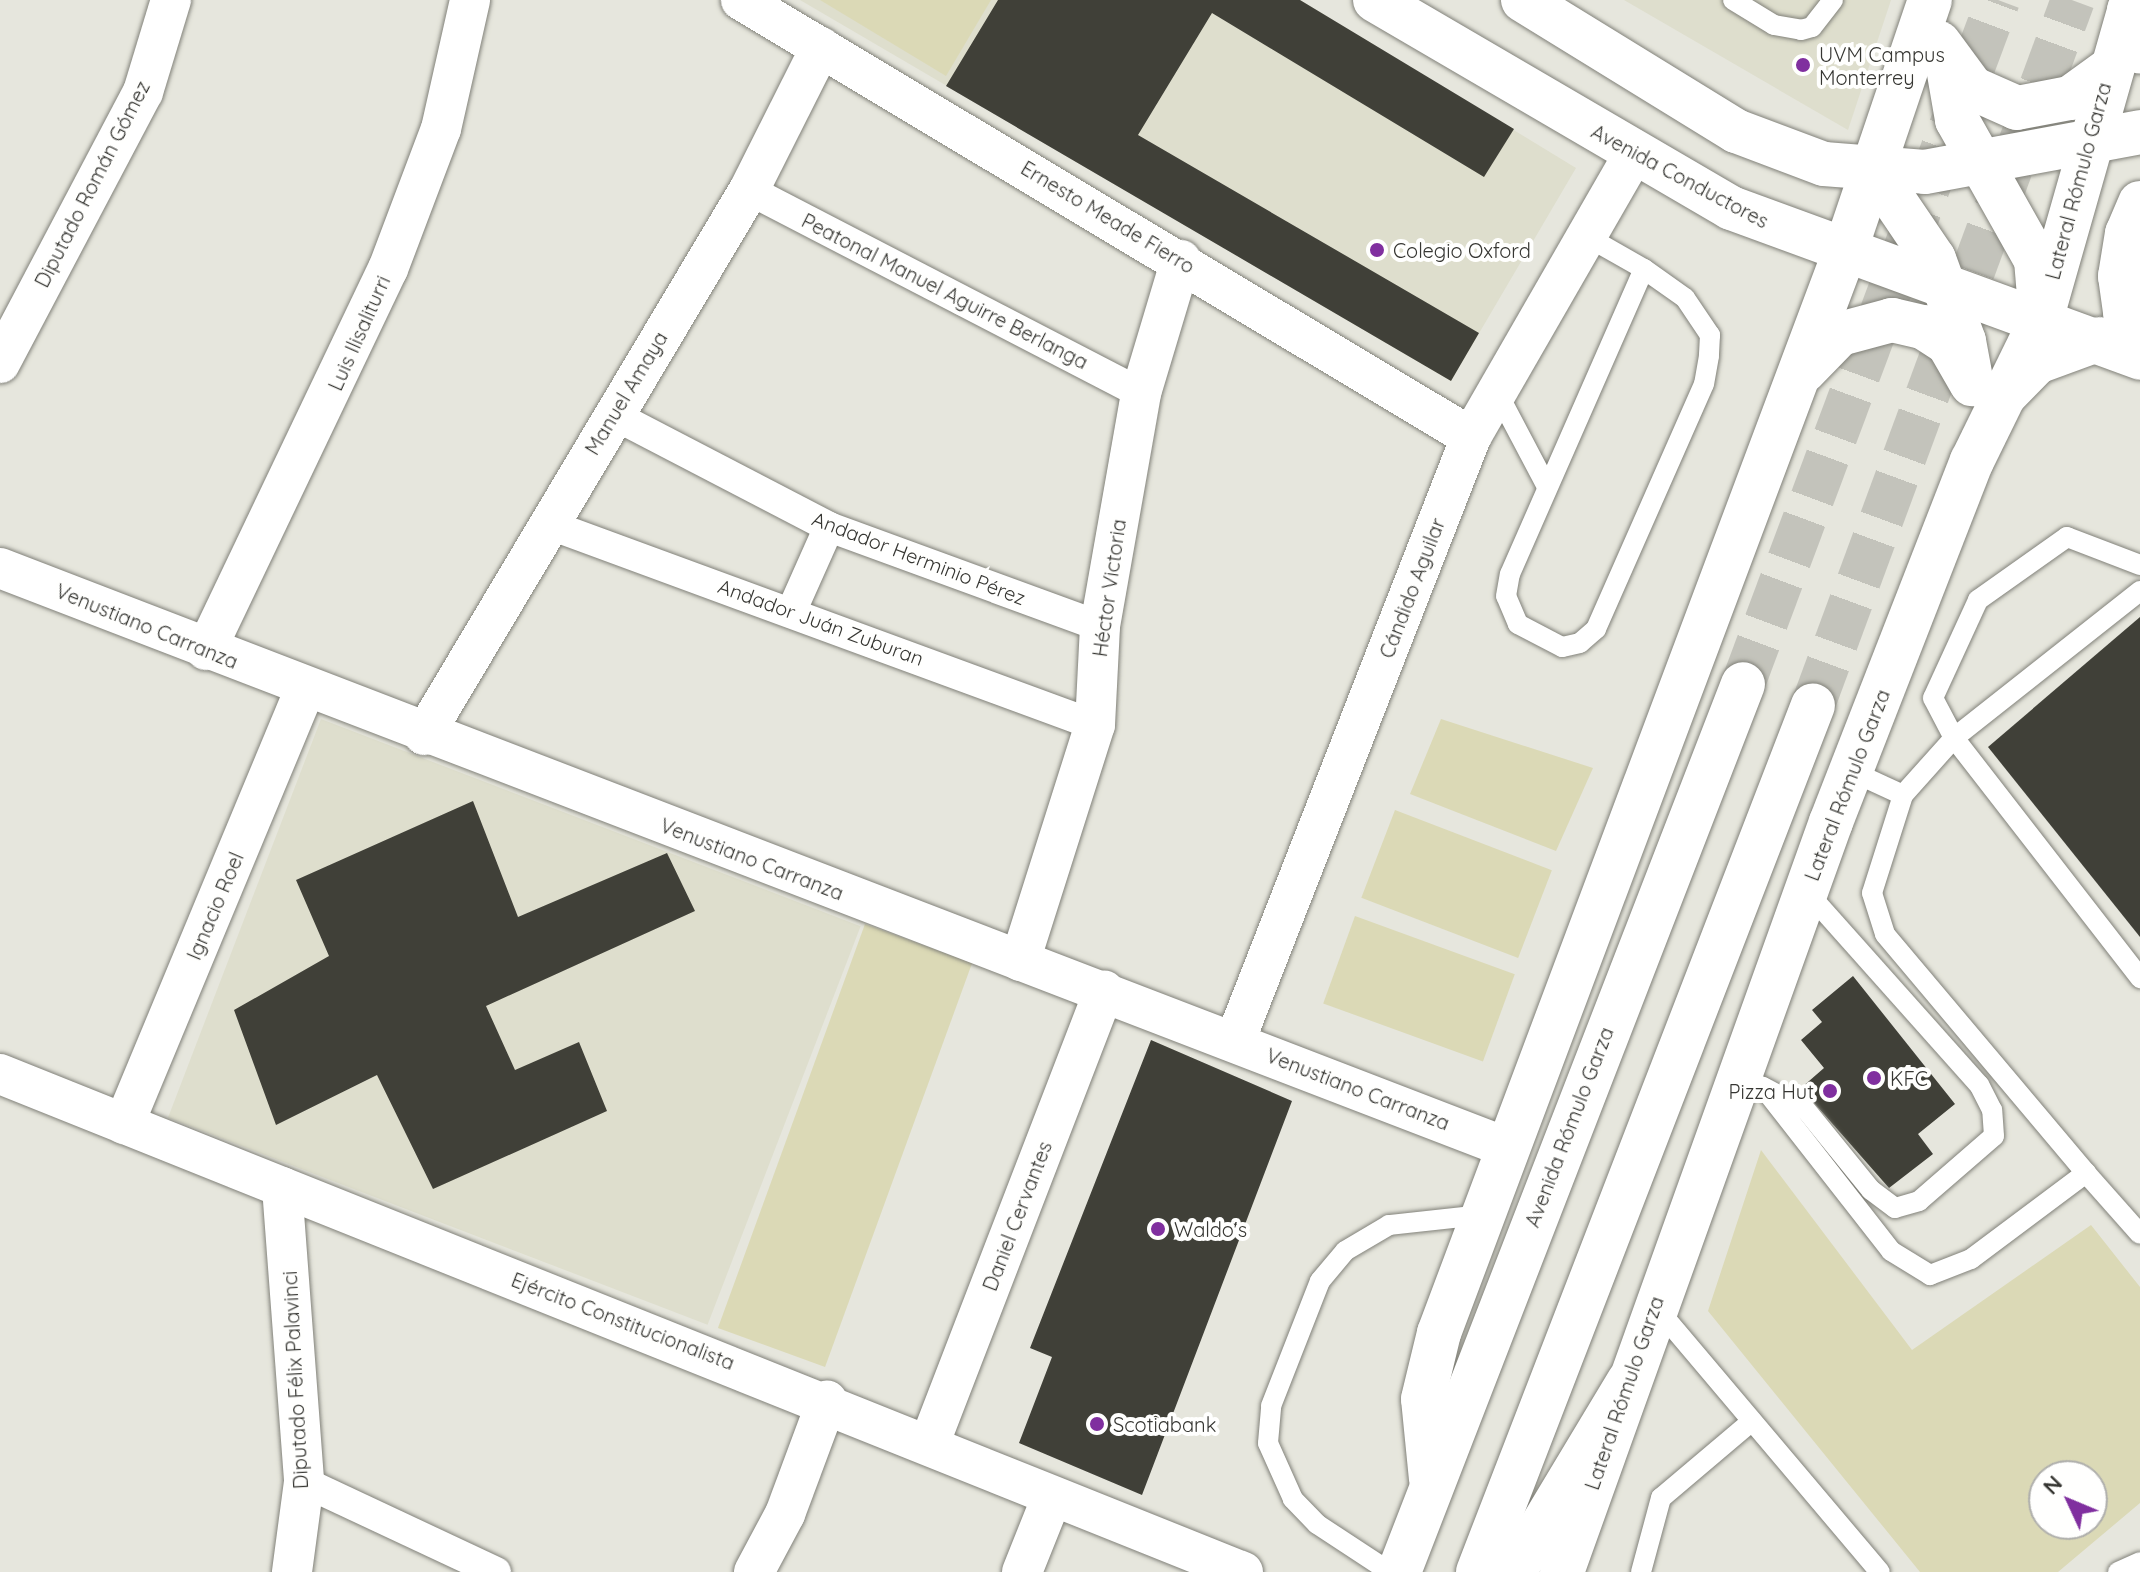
<!DOCTYPE html>
<html>
<head>
<meta charset="utf-8">
<style>
  body { margin:0 }
  #map { position:relative; width:2140px; height:1572px; overflow:hidden; background:#e6e6dd; font-family:Quicksand,sans-serif }
  div>[style] { position:absolute }
  .built>* { inset:0; background:#dedecd; transform-origin:0 0 }
  .green>* { inset:0; background:#dbd9b6; transform-origin:0 0 }
  .building>* { inset:0; background:#404038 }
  .primary-tunnel>* { height:44px; margin-top:-22px; transform-origin:0; background:repeating-linear-gradient(90deg,#c3c3bb 0 44px,transparent 0 66px) }
  .roads { filter:drop-shadow(0 0 2px #818179) drop-shadow(0 0 2px #818179) }
  .service>* { height:20px; margin:-10px; padding:0 10px; transform-origin:10px; border-radius:10px; background:#fff }
  .pedestrian>* { height:30px; margin:-15px; padding:0 15px; transform-origin:15px; border-radius:15px; background:#fff }
  .minor>* { height:40px; margin:-20px; padding:0 20px; transform-origin:20px; border-radius:20px; background:#fff }
  .tertiary>* { height:44px; margin:-22px; padding:0 22px; transform-origin:22px; border-radius:22px; background:#fff }
  .secondary>* { height:44px; margin:-22px; padding:0 22px; transform-origin:22px; border-radius:22px; background:#fff }
  .primary>* { height:44px; margin:-22px; padding:0 22px; transform-origin:22px; border-radius:22px; background:#fff }
  .dots>* { width:22px; height:22px; translate:-50% -50%; box-sizing:border-box; border:4px solid #fffffe; border-radius:50% }
  span { translate:-50% -50%; white-space:nowrap; text-align:center; line-height:1.15; -webkit-text-stroke:8px #fffffe; paint-order:stroke }
  .poi-label { font-size:20px; color:#363632 }
  .left { translate:0 -50%; text-align:left }
  .right { translate:-100% -50%; text-align:right }
  .street-label { font-size:20px; color:#363632 }
  .north { position:absolute; left:2028px; top:1460px; width:80px; height:80px; box-sizing:border-box; background:#fffffe; border:2px solid #afafac; border-radius:50%; rotate:314deg; font-size:22px; font-weight:700; line-height:32px; text-align:center; color:#363632 }
  .north::after { content:''; display:block; margin:auto; width:28px; height:36px; background:#802f9f; clip-path:polygon(50% 0,100% 100%,50% 72%,0 100%) }
</style>
</head>
<body>
<div id="map">
  <div class="built">
    <i style="clip-path:polygon(800px 0,1300px 0,1576px 168px,1451px 381px)"></i>
    <i style="clip-path:polygon(1624px 0,1891px 0,1848px 130px)"></i>
    <i style="left:321px;top:719px;width:578px;height:427px;rotate:21deg"></i>
  </div>
  <div class="green">
    <i style="clip-path:polygon(820px 0,991px 0,946px 76px)"></i>
    <i style="clip-path:polygon(1441px 719px,1593px 768px,1556px 851px,1410px 794px)"></i>
    <i style="left:1395px;top:810px;width:168px;height:94px;rotate:21deg"></i>
    <i style="left:1355px;top:916px;width:170px;height:93px;rotate:20deg"></i>
    <i style="left:865px;top:924px;width:114px;height:430px;rotate:20deg"></i>
    <i style="clip-path:polygon(evenodd,1761px 1150px,1912px 1350px,2091px 1225px,2140px 1287px,2140px 1503px,2058px 1572px,1920px 1572px,1708px 1311px,1761px 1150px,2044px 1476px,2092px 1476px,2092px 1524px,2044px 1524px,2044px 1476px)"></i>
  </div>
  <div class="building">
    <i style="clip-path:polygon(998px 0,1300px 0,1514px 129px,1484px 177px,1212px 13px,1138px 135px,1479px 333px,1451px 381px,946px 86px)"></i>
    <i style="clip-path:polygon(2140px 617px,2140px 937px,1988px 747px)"></i>
    <i style="clip-path:polygon(473px 801px,518px 917px,667px 853px,695px 911px,486px 1006px,515px 1070px,579px 1042px,607px 1111px,433px 1189px,377px 1075px,276px 1125px,234px 1010px,329px 956px,296px 880px)"></i>
    <i style="clip-path:polygon(1853px 976px,1955px 1104px,1918px 1134px,1933px 1154px,1889px 1188px,1801px 1088px,1824px 1068px,1801px 1040px,1822px 1022px,1812px 1010px)"></i>
    <i style="clip-path:polygon(1151px 1040px,1292px 1101px,1142px 1495px,1019px 1443px,1052px 1357px,1030px 1348px)"></i>
  </div>
  <div class="primary-tunnel">
    <i style="left:1743px;top:684px;width:730px;rotate:-69.55deg"></i>
    <i style="left:1813px;top:705px;width:751px;rotate:-69.76deg"></i>
  </div>
  <div class="roads">
    <div class="service">
      <i style="left:1733px;top:0;width:48px;rotate:31.4deg"></i>
      <i style="left:1774px;top:25px;width:27px;rotate:10deg"></i>
      <i style="left:1801px;top:30px;width:11px;rotate:-15deg"></i>
      <i style="left:1812px;top:27px;width:34px;rotate:-52deg"></i>
      <i style="left:1586px;top:236px;width:67px;rotate:29.6deg"></i>
      <i style="left:1644px;top:269px;width:50px;rotate:35.3deg"></i>
      <i style="left:1685px;top:298px;width:45px;rotate:56deg"></i>
      <i style="left:1710px;top:335px;width:21px;rotate:93deg"></i>
      <i style="left:1709px;top:356px;width:28px;rotate:100deg"></i>
      <i style="left:1704px;top:384px;width:268px;rotate:113.8deg"></i>
      <i style="left:1596px;top:629px;width:21px;rotate:139deg"></i>
      <i style="left:1580px;top:643px;width:18px;rotate:167deg"></i>
      <i style="left:1562px;top:647px;width:50px;rotate:-152.4deg"></i>
      <i style="left:1518px;top:624px;width:30px;rotate:-113deg"></i>
      <i style="left:1506px;top:596px;width:22px;rotate:-80deg"></i>
      <i style="left:1510px;top:574px;width:333px;rotate:-66.3deg"></i>
      <i style="left:1497px;top:392px;width:105px;rotate:62.2deg"></i>
      <i style="left:2140px;top:591px;width:237px;rotate:141.7deg"></i>
      <i style="left:1954px;top:738px;width:304px;rotate:52.2deg"></i>
      <i style="left:1851px;top:771px;width:57px;rotate:24.8deg"></i>
      <i style="left:1738px;top:1078px;width:27px;rotate:20deg"></i>
      <i style="left:1763px;top:1087px;width:208px;rotate:52deg"></i>
      <i style="left:1891px;top:1251px;width:46px;rotate:31.6deg"></i>
      <i style="left:1930px;top:1275px;width:44px;rotate:-21.3deg"></i>
      <i style="left:1971px;top:1259px;width:144px;rotate:-36.8deg"></i>
      <i style="left:2086px;top:1173px;width:312px;rotate:-130.1deg"></i>
      <i style="left:1885px;top:934px;width:43px;rotate:-107.6deg"></i>
      <i style="left:1872px;top:893px;width:103px;rotate:-72.4deg"></i>
      <i style="left:1903px;top:795px;width:76px;rotate:-48.2deg"></i>
      <i style="left:1954px;top:738px;width:45px;rotate:-117.7deg"></i>
      <i style="left:1933px;top:698px;width:108px;rotate:-65.3deg"></i>
      <i style="left:1978px;top:600px;width:109px;rotate:-35.3deg"></i>
      <i style="left:2067px;top:537px;width:78px;rotate:21deg"></i>
      <i style="left:1767px;top:1089px;width:44px;rotate:28.3deg"></i>
      <i style="left:1806px;top:1110px;width:103px;rotate:50.9deg"></i>
      <i style="left:1871px;top:1190px;width:30px;rotate:37deg"></i>
      <i style="left:1895px;top:1208px;width:25px;rotate:-16deg"></i>
      <i style="left:1919px;top:1201px;width:99px;rotate:-40.9deg"></i>
      <i style="left:1994px;top:1136px;width:26px;rotate:-94deg"></i>
      <i style="left:1992px;top:1110px;width:28px;rotate:-117deg"></i>
      <i style="left:1979px;top:1085px;width:260px;rotate:-131.7deg"></i>
      <i style="left:2086px;top:1173px;width:81px;rotate:48.5deg"></i>
      <i style="left:1655px;top:1306px;width:348px;rotate:49.8deg"></i>
      <i style="left:1390px;top:1572px;width:87px;rotate:-146.7deg"></i>
      <i style="left:1317px;top:1524px;width:35px;rotate:-134deg"></i>
      <i style="left:1293px;top:1499px;width:61px;rotate:-114.1deg"></i>
      <i style="left:1268px;top:1443px;width:37px;rotate:-85deg"></i>
      <i style="left:1271px;top:1406px;width:134px;rotate:-68.6deg"></i>
      <i style="left:1320px;top:1281px;width:39px;rotate:-50deg"></i>
      <i style="left:1345px;top:1251px;width:51px;rotate:-30.6deg"></i>
      <i style="left:1389px;top:1225px;width:93px;rotate:-6.2deg"></i>
      <i style="left:1641px;top:1572px;width:77px;rotate:-74.9deg"></i>
      <i style="left:1661px;top:1498px;width:119px;rotate:-40.2deg"></i>
      <i style="left:2118px;top:1572px;width:24px;rotate:-24deg"></i>
    </div>
    <div class="pedestrian">
      <i style="left:749px;top:190px;width:441px;rotate:27.4deg"></i>
      <i style="left:614px;top:415px;width:242px;rotate:27.5deg"></i>
      <i style="left:829px;top:527px;width:289px;rotate:20.1deg"></i>
      <i style="left:545px;top:523px;width:586px;rotate:20.17deg"></i>
      <i style="left:792px;top:610px;width:91px;rotate:-66deg"></i>
      <i style="left:304px;top:1482px;width:212px;rotate:25.1deg"></i>
    </div>
    <div class="minor">
      <i style="left:741px;top:0;width:851px;rotate:30.91deg"></i>
      <i style="left:0;top:363px;width:306px;rotate:-62.2deg"></i>
      <i style="left:143px;top:92px;width:96px;rotate:-73.1deg"></i>
      <i style="left:0;top:568px;width:1613px;rotate:21.04deg"></i>
      <i style="left:206px;top:650px;width:422px;rotate:-64.5deg"></i>
      <i style="left:388px;top:269px;width:150px;rotate:-69.3deg"></i>
      <i style="left:441px;top:129px;width:132px;rotate:-77.3deg"></i>
      <i style="left:424px;top:735px;width:635px;rotate:-59.19deg"></i>
      <i style="left:749px;top:190px;width:160px;rotate:-63.3deg"></i>
      <i style="left:1020px;top:961px;width:248px;rotate:-72.4deg"></i>
      <i style="left:1095px;top:725px;width:99px;rotate:-87.1deg"></i>
      <i style="left:1100px;top:626px;width:237px;rotate:-80deg"></i>
      <i style="left:1141px;top:393px;width:139px;rotate:-73.3deg"></i>
      <i style="left:1235px;top:1041px;width:648px;rotate:-68.66deg"></i>
      <i style="left:1471px;top:437px;width:325px;rotate:-60.1deg"></i>
      <i style="left:0;top:1074px;width:1339px;rotate:21.83deg"></i>
      <i style="left:124px;top:1124px;width:471px;rotate:-67.4deg"></i>
      <i style="left:282px;top:1187px;width:296px;rotate:85.7deg"></i>
      <i style="left:304px;top:1482px;width:91px;rotate:97.6deg"></i>
      <i style="left:930px;top:1442px;width:484px;rotate:-68.9deg"></i>
      <i style="left:754px;top:1572px;width:66px;rotate:-61.9deg"></i>
      <i style="left:785px;top:1514px;width:121px;rotate:-69.6deg"></i>
      <i style="left:1022px;top:1572px;width:81px;rotate:-68.2deg"></i>
    </div>
    <div class="tertiary">
      <i style="left:1939px;top:43px;width:56px;rotate:53.7deg"></i>
      <i style="left:1972px;top:88px;width:49px;rotate:24deg"></i>
      <i style="left:2017px;top:108px;width:54px;rotate:-10.7deg"></i>
      <i style="left:2070px;top:98px;width:48px;rotate:-35.7deg"></i>
      <i style="left:1804px;top:371px;width:52px;rotate:-45.8deg"></i>
      <i style="left:1840px;top:334px;width:54px;rotate:-15.1deg"></i>
      <i style="left:1892px;top:320px;width:32px;rotate:13deg"></i>
      <i style="left:1923px;top:327px;width:30px;rotate:33deg"></i>
      <i style="left:1948px;top:343px;width:46px;rotate:60.1deg"></i>
      <i style="left:1431px;top:1479px;width:80px;rotate:-95.7deg"></i>
      <i style="left:1423px;top:1399px;width:68px;rotate:-76.4deg"></i>
      <i style="left:1439px;top:1333px;width:1153px;rotate:-69.43deg"></i>
      <i style="left:1844px;top:254px;width:268px;rotate:-71.3deg"></i>
      <i style="left:1562px;top:1572px;width:797px;rotate:-70.27deg"></i>
      <i style="left:1831px;top:822px;width:388px;rotate:-68.7deg"></i>
      <i style="left:1972px;top:461px;width:157px;rotate:-63.9deg"></i>
      <i style="left:2041px;top:320px;width:333px;rotate:-74.1deg"></i>
    </div>
    <div class="secondary">
      <i style="left:1375px;top:0;width:412px;rotate:30.3deg"></i>
      <i style="left:1731px;top:208px;width:436px;rotate:20.1deg"></i>
      <i style="left:1523px;top:0;width:250px;rotate:31.6deg"></i>
      <i style="left:1736px;top:131px;width:94px;rotate:20.6deg"></i>
      <i style="left:1824px;top:164px;width:101px;rotate:4.5deg"></i>
      <i style="left:1925px;top:172px;width:219px;rotate:-10.5deg"></i>
      <i style="left:2129px;top:10px;width:18px;rotate:90deg"></i>
      <i style="left:2129px;top:28px;width:26px;rotate:65deg"></i>
      <i style="left:1946px;top:56px;width:65px;rotate:80.2deg"></i>
      <i style="left:1957px;top:120px;width:161px;rotate:60.6deg"></i>
      <i style="left:2036px;top:260px;width:60px;rotate:85.2deg"></i>
      <i style="left:1875px;top:172px;width:105px;rotate:55.9deg"></i>
      <i style="left:1934px;top:259px;width:87px;rotate:69.9deg"></i>
      <i style="left:1964px;top:341px;width:44px;rotate:79.5deg"></i>
      <i style="left:2140px;top:203px;width:33px;rotate:113deg"></i>
      <i style="left:2127px;top:233px;width:44px;rotate:99.2deg"></i>
      <i style="left:2120px;top:276px;width:36px;rotate:82deg"></i>
      <i style="left:2125px;top:312px;width:39px;rotate:67deg"></i>
      <i style="left:1999px;top:401px;width:54px;rotate:-45.7deg"></i>
      <i style="left:2037px;top:362px;width:67px;rotate:-20.1deg"></i>
    </div>
    <div class="primary">
      <i style="left:1399px;top:1572px;width:952px;rotate:-68.82deg"></i>
      <i style="left:1478px;top:1572px;width:929px;rotate:-68.87deg"></i>
      <i style="left:1514px;top:1572px;width:222px;rotate:-59deg"></i>
    </div>
  </div>
  <div class="dots">
    <i style="left:1803px;top:65px;background:#802f9f"></i>
    <i style="left:1377px;top:250px;background:#802f9f"></i>
    <i style="left:1874px;top:1078px;background:#802f9f"></i>
    <i style="left:1830px;top:1091px;background:#802f9f"></i>
    <i style="left:1158px;top:1229px;background:#802f9f"></i>
    <i style="left:1097px;top:1424px;background:#802f9f"></i>
  </div>
  <div class="poi-label">
    <span class="left" style="left:1819px;top:66px">UVM Campus<br>Monterrey</span>
    <span class="left" style="left:1393px;top:250px">Colegio Oxford</span>
    <span class="left" style="left:1890px;top:1078px">KFC</span>
    <span class="right" style="left:1814px;top:1091px">Pizza Hut</span>
    <span class="left" style="left:1174px;top:1229px">Waldo's</span>
    <span class="left" style="left:1113px;top:1424px">Scotiabank</span>
  </div>
  <div class="street-label">
    <span style="left:1680px;top:176px;rotate:28deg">Avenida Conductores</span>
    <span style="left:2078px;top:181px;rotate:-75deg">Lateral Rómulo Garza</span>
    <span style="left:92px;top:184px;rotate:-63deg">Diputado Román Gómez</span>
    <span style="left:1108px;top:217px;rotate:31deg">Ernesto Meade Fierro</span>
    <span style="left:945px;top:291px;rotate:27deg">Peatonal Manuel Aguirre Berlanga</span>
    <span style="left:359px;top:333px;rotate:-66deg">Luis Ilisaliturri</span>
    <span style="left:626px;top:393px;rotate:-59deg">Manuel Amaya</span>
    <span style="left:919px;top:558px;rotate:21deg">Andador Herminio Pérez</span>
    <span style="left:1109px;top:588px;rotate:-82deg">Héctor Victoria</span>
    <span style="left:1412px;top:588px;rotate:-69deg">Cándido Aguilar</span>
    <span style="left:821px;top:622px;rotate:20deg">Andador Juán Zuburan</span>
    <span style="left:147px;top:626px;rotate:22deg">Venustiano Carranza</span>
    <span style="left:1847px;top:785px;rotate:-69deg">Lateral Rómulo Garza</span>
    <span style="left:752px;top:859px;rotate:21deg">Venustiano Carranza</span>
    <span style="left:215px;top:906px;rotate:-67deg">Ignacio Roel</span>
    <span style="left:1358px;top:1089px;rotate:21deg">Venustiano Carranza</span>
    <span style="left:1569px;top:1127px;rotate:-69deg">Avenida Rómulo Garza</span>
    <span style="left:1017px;top:1216px;rotate:-69deg">Daniel Cervantes</span>
    <span style="left:623px;top:1321px;rotate:21deg">Ejército Constitucionalista</span>
    <span style="left:295px;top:1380px;rotate:-93deg">Diputado Félix Palavinci</span>
    <span style="left:1624px;top:1393px;rotate:-71deg">Lateral Rómulo Garza</span>
  </div>
  <div class="north">N</div>
</div>
</body>
</html>
